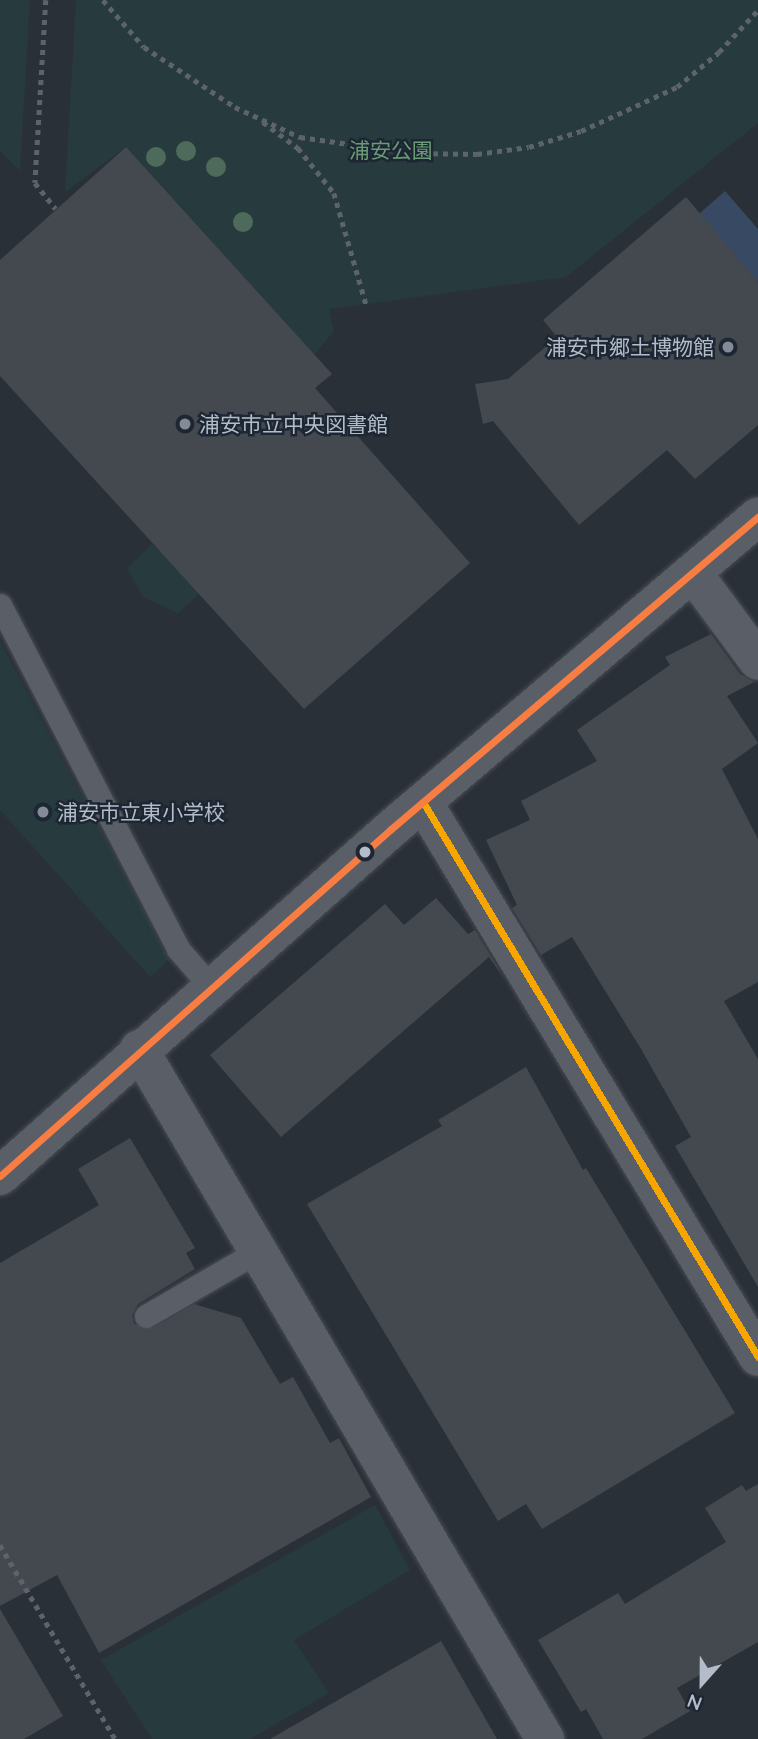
<!DOCTYPE html>
<html>
<head>
<meta charset="utf-8">
<style>
  body { margin:0 }
  #map { position:relative; width:758px; height:1739px; overflow:hidden; background:#2a3038; font-family:Quicksand,"Noto Sans JP",sans-serif }
  div>[style] { position:absolute }
  .green>* { inset:0; background:#273a3e }
  .water>* { inset:0; background:#384963 }
  .building>* { inset:0; background:#444950 }
  .path>* { height:4.5px; margin-top:-2.25px; transform-origin:0; background:repeating-linear-gradient(90deg,#5d636a 0 5px,transparent 0 10px) }
  .roads { filter:drop-shadow(0 0 2px #484c53) drop-shadow(0 0 2px #484c53) }
  .service>* { height:23px; margin:-11.5px; padding:0 11.5px; transform-origin:11.5px; border-radius:11.5px; background:#5a5e66 }
  .minor>* { height:38px; margin:-19px; padding:0 19px; transform-origin:19px; border-radius:19px; background:#5a5e66 }
  .tertiary>* { height:38px; margin:-19px; padding:0 19px; transform-origin:19px; border-radius:19px; background:#5a5e66 }
  .bus-1>* { height:7px; margin:-3.5px; padding:0 3.5px; transform-origin:3.5px; border-radius:3.5px; background:#f7a600 }
  .bus-2>* { height:7px; margin:-3.5px; padding:0 3.5px; transform-origin:3.5px; border-radius:3.5px; background:#f77d43 }
  .trees>* { width:20px; height:20px; margin:-10px; border-radius:50%; background:#4e6a5a }
  .dots>* { width:19px; height:19px; translate:-50% -50%; box-sizing:border-box; border:4px solid #1d2633; border-radius:50% }
  span { translate:-50% -50%; white-space:nowrap; text-align:center; line-height:1.15; -webkit-text-stroke:5px #1d2633; paint-order:stroke }
  .park-label { font-size:21px; color:#6b9a76 }
  .poi-label { font-size:21px; color:#b4bcc9 }
  .right { translate:-100% -50%; text-align:right }
  .left { translate:0 -50%; text-align:left }
  .north { position:absolute; left:667px; top:1648px; width:70px; height:70px; -webkit-text-stroke:5px #1d2633; paint-order:stroke; rotate:201deg; font-size:19px; font-weight:700; line-height:28px; text-align:center; color:#b4bcc9 }
  .north::after { content:''; display:block; margin:auto; width:24px; height:32px; background:#b4bcc9; clip-path:polygon(50% 0,100% 100%,50% 72%,0 100%) }
</style>
</head>
<body>
<div id="map">
  <div class="green">
    <i style="clip-path:polygon(0 0,30px 0,20px 171px,0 151px)"></i>
    <i style="clip-path:polygon(76px 0,758px 0,758px 123px,566px 277px,329px 309px,334px 331px,314px 355px,126px 147px,65px 192px)"></i>
    <i style="clip-path:polygon(206px 508px,200px 593px,178px 613px,143px 597px,127px 568px,152px 544px,159px 551px)"></i>
    <i style="clip-path:polygon(0 641px,169px 960px,150px 977px,0 810px)"></i>
    <i style="clip-path:polygon(375px 1505px,410px 1570px,294px 1640px,329px 1693px,250px 1739px,152px 1739px,101px 1660px)"></i>
  </div>
  <div class="water">
    <i style="clip-path:polygon(725px 191px,758px 229px,758px 282px,699px 214px)"></i>
  </div>
  <div class="building">
    <i style="clip-path:polygon(126px 147px,332px 374px,315px 388px,470px 563px,304px 709px,0 376px,0 260px)"></i>
    <i style="clip-path:polygon(686px 197px,758px 282px,758px 425px,695px 479px,667px 450px,579px 525px,493px 421px,483px 424px,475px 384px,508px 379px,557px 337px,543px 320px)"></i>
    <i style="clip-path:polygon(711px 634px,740px 674px,754px 682px,727px 696px,758px 743px,722px 769px,758px 839px,758px 982px,724px 1001px,758px 1059px,758px 1287px,675px 1146px,691px 1137px,641px 1049px,572px 937px,541px 955px,512px 908px,517px 905px,486px 840px,530px 820px,521px 801px,597px 761px,577px 730px,670px 665px,665px 657px)"></i>
    <i style="clip-path:polygon(436px 898px,468px 934px,475px 930px,504px 978px,489px 957px,281px 1137px,210px 1055px,385px 904px,404px 925px)"></i>
    <i style="clip-path:polygon(526px 1067px,583px 1170px,586px 1168px,735px 1413px,542px 1529px,526px 1504px,498px 1521px,307px 1204px,442px 1126px,438px 1120px)"></i>
    <i style="clip-path:polygon(130px 1138px,195px 1248px,186px 1253px,195px 1269px,138px 1304px,132px 1315px,134px 1324px,152px 1328px,194px 1304px,241px 1318px,280px 1384px,293px 1377px,330px 1443px,339px 1438px,371px 1497px,99px 1653px,57px 1575px,0 1606px,0 1263px,99px 1205px,78px 1169px)"></i>
    <i style="clip-path:polygon(758px 1484px,758px 1642px,677px 1688px,690px 1711px,642px 1739px,603px 1739px,586px 1709px,581px 1712px,538px 1640px,618px 1593px,625px 1604px,726px 1542px,705px 1508px,742px 1485px,746px 1491px)"></i>
    <i style="clip-path:polygon(0 1609px,63px 1716px,24px 1739px,0 1739px)"></i>
    <i style="clip-path:polygon(441px 1641px,497px 1739px,270px 1739px)"></i>
  </div>
  <div class="path">
    <i style="left:46px;top:0;width:183px;rotate:93.4deg"></i>
    <i style="left:35px;top:183px;width:33px;rotate:51deg"></i>
    <i style="left:103px;top:0;width:62px;rotate:48.9deg"></i>
    <i style="left:144px;top:47px;width:109px;rotate:33.4deg"></i>
    <i style="left:235px;top:107px;width:72px;rotate:24.8deg"></i>
    <i style="left:300px;top:137px;width:114px;rotate:8.1deg"></i>
    <i style="left:413px;top:153px;width:64px;rotate:0.9deg"></i>
    <i style="left:477px;top:154px;width:52px;rotate:-7.7deg"></i>
    <i style="left:529px;top:147px;width:54px;rotate:-17.1deg"></i>
    <i style="left:581px;top:131px;width:106px;rotate:-24.6deg"></i>
    <i style="left:677px;top:87px;width:55px;rotate:-39.8deg"></i>
    <i style="left:719px;top:52px;width:57px;rotate:-47.1deg"></i>
    <i style="left:263px;top:122px;width:44px;rotate:36.6deg"></i>
    <i style="left:298px;top:148px;width:58px;rotate:51.3deg"></i>
    <i style="left:334px;top:193px;width:116px;rotate:73.9deg"></i>
    <i style="left:0;top:1545px;width:226px;rotate:59.3deg"></i>
  </div>
  <div class="roads">
    <div class="service">
      <i style="left:0;top:605px;width:387px;rotate:62.6deg"></i>
      <i style="left:178px;top:949px;width:50px;rotate:49deg"></i>
      <i style="left:146px;top:1316px;width:129px;rotate:-30.1deg"></i>
    </div>
    <div class="minor">
      <i style="left:693px;top:573px;width:109px;rotate:53.5deg"></i>
      <i style="left:423px;top:802px;width:648px;rotate:58.88deg"></i>
      <i style="left:139px;top:1049px;width:801px;rotate:59.53deg"></i>
    </div>
    <div class="tertiary">
      <i style="left:0;top:1176px;width:523px;rotate:-41.59deg"></i>
      <i style="left:391px;top:829px;width:482px;rotate:-40.4deg"></i>
    </div>
  </div>
  <div class="bus-1">
    <i style="left:423px;top:802px;width:648px;rotate:58.88deg"></i>
  </div>
  <div class="bus-2">
    <i style="left:0;top:1176px;width:523px;rotate:-41.59deg"></i>
    <i style="left:391px;top:829px;width:482px;rotate:-40.4deg"></i>
  </div>
  <div class="trees">
    <i style="left:186px;top:151px"></i>
    <i style="left:156px;top:157px"></i>
    <i style="left:216px;top:167px"></i>
    <i style="left:243px;top:222px"></i>
  </div>
  <div class="dots">
    <i style="left:728px;top:347px;background:#848b96"></i>
    <i style="left:185px;top:424px;background:#848b96"></i>
    <i style="left:43px;top:812px;background:#848b96"></i>
    <i style="left:365px;top:852px;background:#b4bcc9"></i>
  </div>
  <div class="park-label">
    <span style="left:391px;top:150px">浦安公園</span>
  </div>
  <div class="poi-label">
    <span class="right" style="left:714px;top:347px">浦安市郷土博物館</span>
    <span class="left" style="left:199px;top:424px">浦安市立中央図書館</span>
    <span class="left" style="left:57px;top:812px">浦安市立東小学校</span>
  </div>
  <div class="north">N</div>
</div>
</body>
</html>
